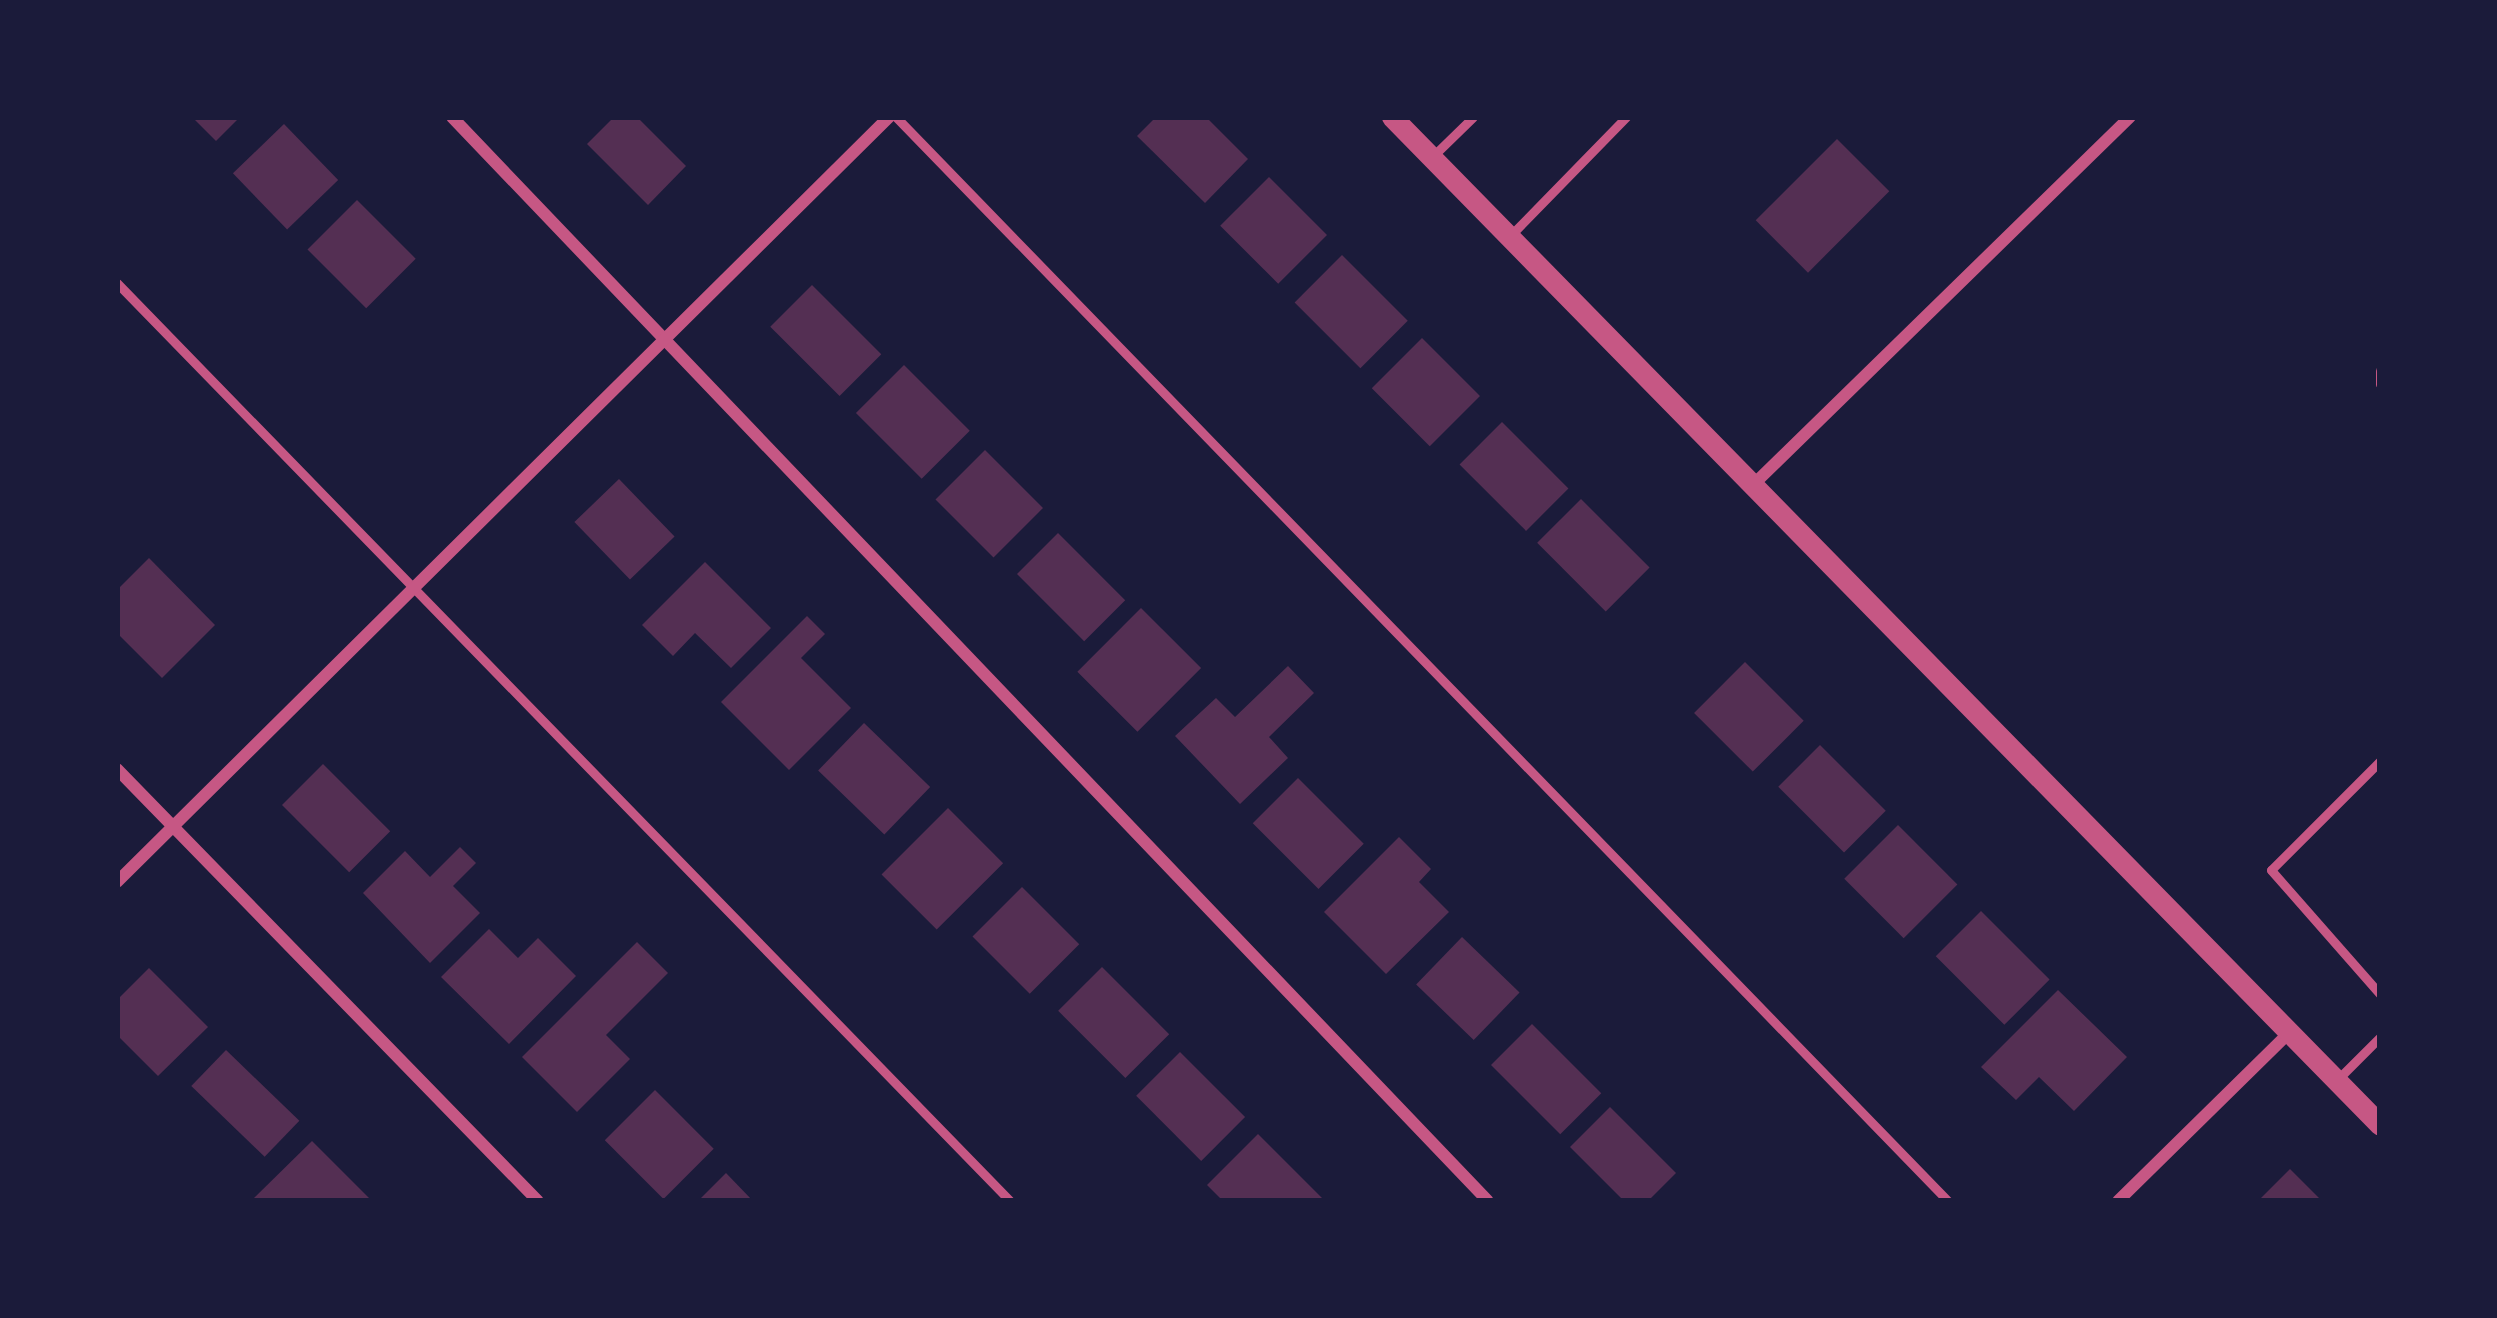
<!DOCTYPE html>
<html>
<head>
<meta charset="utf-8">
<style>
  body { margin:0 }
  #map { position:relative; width:2497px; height:1318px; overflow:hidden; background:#1b1b3a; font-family:Quicksand,sans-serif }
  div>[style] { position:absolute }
  .building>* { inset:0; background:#542f53; transform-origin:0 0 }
  .service>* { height:9px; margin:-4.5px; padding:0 4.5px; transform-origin:4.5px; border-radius:4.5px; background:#c65784 }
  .minor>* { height:12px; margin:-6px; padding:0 6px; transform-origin:6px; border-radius:6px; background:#c65784 }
  .tertiary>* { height:21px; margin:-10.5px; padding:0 10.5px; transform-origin:10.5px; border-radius:10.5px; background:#c65784 }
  span { translate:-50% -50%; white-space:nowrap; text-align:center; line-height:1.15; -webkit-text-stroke:12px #1b1b3a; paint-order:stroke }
  .frame { position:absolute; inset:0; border:120px solid #1b1b3a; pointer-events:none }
</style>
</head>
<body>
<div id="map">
  <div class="building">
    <i style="clip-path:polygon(192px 117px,240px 117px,216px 141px)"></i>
    <i style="clip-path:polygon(614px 117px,637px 117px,686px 166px,648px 205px,587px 144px)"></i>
    <i style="clip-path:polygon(1156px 117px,1206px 117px,1248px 159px,1205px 203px,1137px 136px)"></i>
    <i style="left:284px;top:124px;width:78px;height:71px;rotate:46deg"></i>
    <i style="left:1837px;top:139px;width:74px;height:115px;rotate:45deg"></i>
    <i style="left:1269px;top:177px;width:82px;height:69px;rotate:45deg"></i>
    <i style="left:357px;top:200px;width:83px;height:70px;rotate:45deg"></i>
    <i style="left:1342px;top:255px;width:93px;height:67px;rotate:45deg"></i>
    <i style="left:812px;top:285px;width:98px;height:59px;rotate:45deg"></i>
    <i style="left:1422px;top:338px;width:82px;height:71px;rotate:45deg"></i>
    <i style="left:904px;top:365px;width:93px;height:68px;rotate:45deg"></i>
    <i style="left:1502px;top:422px;width:94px;height:60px;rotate:45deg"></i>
    <i style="left:985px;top:450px;width:82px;height:70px;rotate:45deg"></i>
    <i style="left:619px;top:479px;width:80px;height:62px;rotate:46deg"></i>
    <i style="left:1581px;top:499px;width:97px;height:62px;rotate:45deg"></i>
    <i style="left:1058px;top:533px;width:95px;height:58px;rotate:45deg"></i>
    <i style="clip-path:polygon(149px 558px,215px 625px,162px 678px,117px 633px,117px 590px)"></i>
    <i style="clip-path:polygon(705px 562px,771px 628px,731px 668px,695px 633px,673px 656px,642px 625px)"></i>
    <i style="left:1141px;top:608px;width:85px;height:90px;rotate:45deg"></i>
    <i style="clip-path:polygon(807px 616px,825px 634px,801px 658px,851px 708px,789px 770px,721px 702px)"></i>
    <i style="left:1745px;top:662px;width:83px;height:72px;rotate:45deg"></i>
    <i style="clip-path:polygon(1288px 666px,1314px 693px,1269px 737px,1288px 758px,1240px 804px,1175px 736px,1216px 698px,1235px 717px)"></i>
    <i style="left:864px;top:723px;width:92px;height:66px;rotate:44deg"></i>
    <i style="left:1820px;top:745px;width:93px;height:59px;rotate:45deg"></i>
    <i style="left:323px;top:764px;width:95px;height:58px;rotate:45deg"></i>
    <i style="left:1298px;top:778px;width:93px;height:64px;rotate:45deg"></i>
    <i style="left:948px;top:808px;width:78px;height:94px;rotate:45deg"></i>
    <i style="left:1898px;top:825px;width:84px;height:76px;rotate:45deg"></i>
    <i style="clip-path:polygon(1399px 837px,1431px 869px,1419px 882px,1449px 912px,1386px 974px,1324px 912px)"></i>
    <i style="clip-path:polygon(460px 847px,476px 863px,453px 886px,480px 913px,430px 963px,363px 893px,405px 851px,430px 877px)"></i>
    <i style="left:1022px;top:887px;width:81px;height:70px;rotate:45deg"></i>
    <i style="left:1981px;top:911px;width:97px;height:64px;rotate:45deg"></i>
    <i style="clip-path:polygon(489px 929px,518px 958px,538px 938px,576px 976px,509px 1044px,441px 977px)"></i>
    <i style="left:1462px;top:937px;width:80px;height:66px;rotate:44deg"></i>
    <i style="clip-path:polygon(637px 942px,668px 973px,606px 1035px,630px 1059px,577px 1112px,522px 1057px)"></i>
    <i style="left:1102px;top:967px;width:95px;height:62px;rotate:45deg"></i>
    <i style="clip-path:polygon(149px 968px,208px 1027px,158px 1076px,117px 1035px,117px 1000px)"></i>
    <i style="clip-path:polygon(2058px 990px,2127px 1057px,2074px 1111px,2039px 1077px,2016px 1100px,1981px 1067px)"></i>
    <i style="left:1532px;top:1024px;width:98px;height:58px;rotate:45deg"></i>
    <i style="left:226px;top:1050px;width:102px;height:50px;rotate:44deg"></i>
    <i style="left:1180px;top:1052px;width:92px;height:62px;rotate:45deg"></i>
    <i style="left:655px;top:1090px;width:83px;height:71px;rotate:45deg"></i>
    <i style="clip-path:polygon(1610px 1107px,1676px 1173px,1648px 1201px,1624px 1201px,1570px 1147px)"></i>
    <i style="clip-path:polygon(1258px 1134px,1325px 1201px,1223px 1201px,1207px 1185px)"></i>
    <i style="clip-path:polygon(312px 1141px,372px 1201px,251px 1201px)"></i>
    <i style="clip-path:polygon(2290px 1169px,2322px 1201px,2258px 1201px)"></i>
    <i style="clip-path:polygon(726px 1173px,753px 1201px,698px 1201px)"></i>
  </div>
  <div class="service">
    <i style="left:896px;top:117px;width:1511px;rotate:45.86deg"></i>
    <i style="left:1432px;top:157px;width:57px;rotate:-44.3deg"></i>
    <i style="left:1510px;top:236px;width:166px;rotate:-45.7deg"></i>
    <i style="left:117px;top:283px;width:1281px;rotate:45.79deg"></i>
    <i style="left:2380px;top:371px;width:13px;rotate:90deg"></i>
    <i style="left:2380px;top:761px;width:154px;rotate:135deg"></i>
    <i style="left:2271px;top:870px;width:165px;rotate:48.7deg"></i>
    <i style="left:2337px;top:1080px;width:61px;rotate:-45deg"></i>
  </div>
  <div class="minor">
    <i style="left:452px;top:117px;width:1499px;rotate:46.3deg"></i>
    <i style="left:1754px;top:484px;width:525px;rotate:-44.31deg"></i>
    <i style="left:117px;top:769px;width:603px;rotate:45.74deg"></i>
    <i style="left:117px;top:882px;width:1087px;rotate:-44.74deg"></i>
    <i style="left:2118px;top:1201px;width:241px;rotate:-44.5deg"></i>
  </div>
  <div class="tertiary">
    <i style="left:1392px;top:117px;width:1411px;rotate:45.57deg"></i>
  </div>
  <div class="frame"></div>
</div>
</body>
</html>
